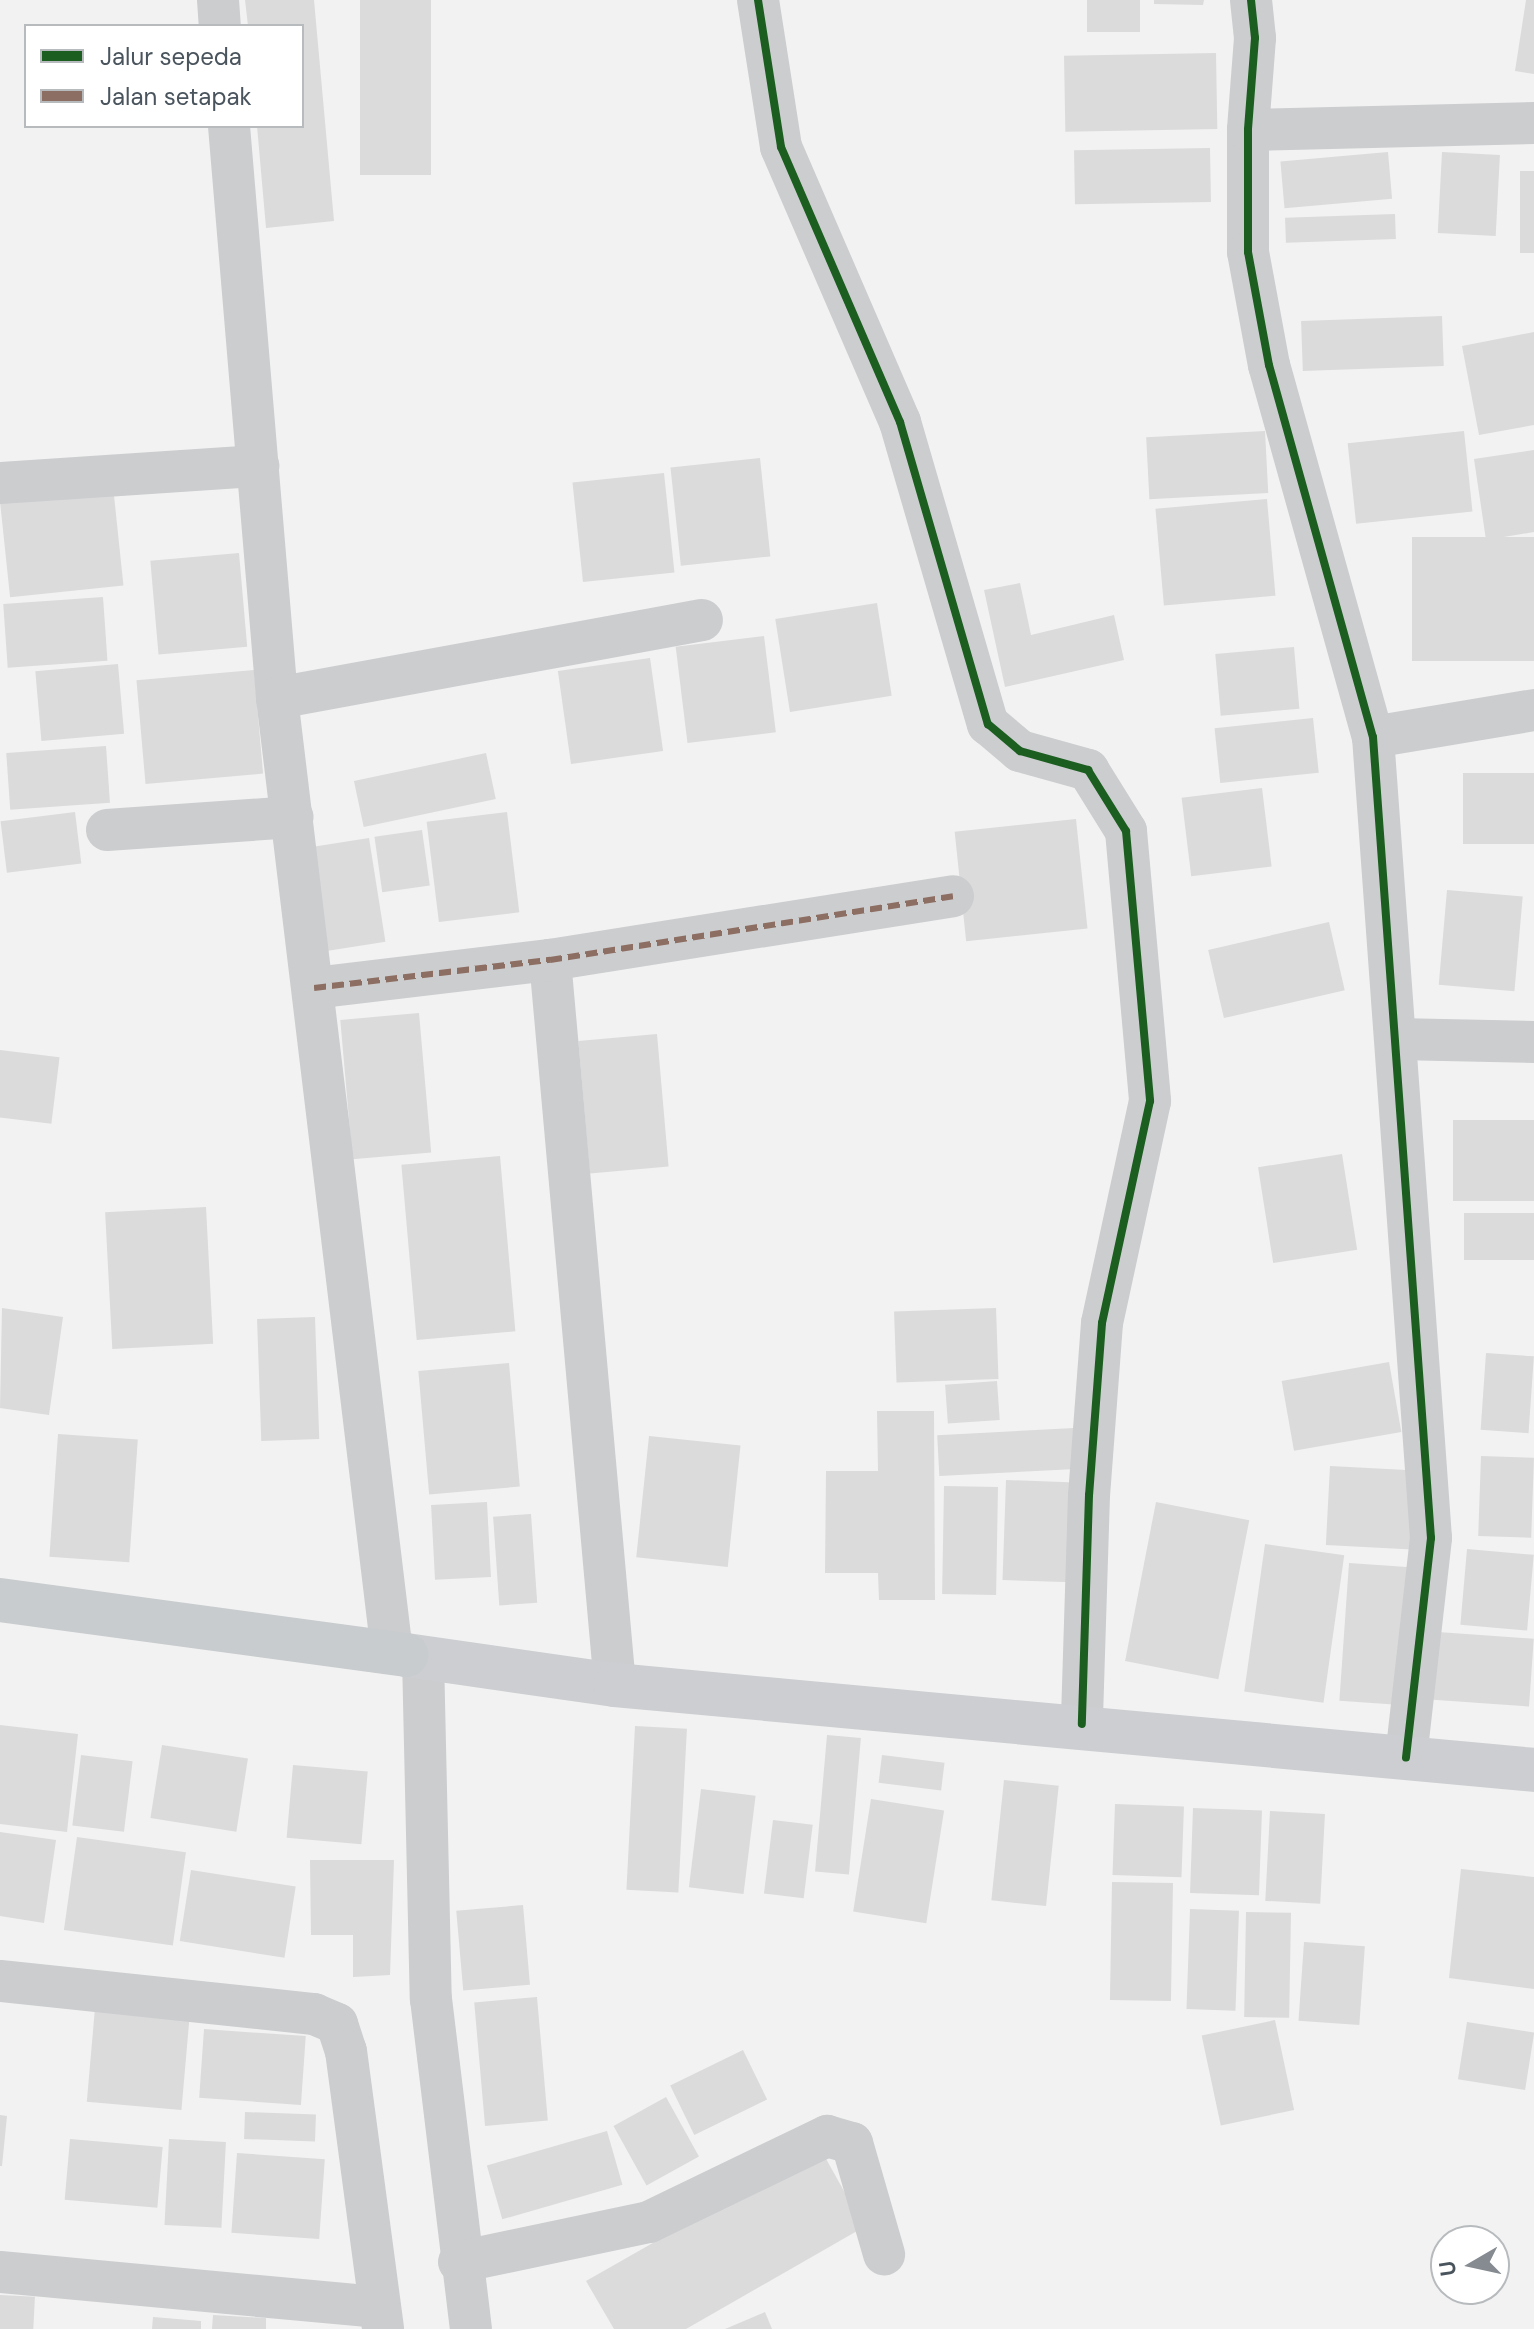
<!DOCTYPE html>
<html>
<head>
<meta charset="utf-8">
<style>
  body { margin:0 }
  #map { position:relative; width:1534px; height:2329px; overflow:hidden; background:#f2f2f2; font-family:"DM Sans",sans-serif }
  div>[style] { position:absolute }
  .building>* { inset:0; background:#dbdbdc; transform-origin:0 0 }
  .street>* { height:42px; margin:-21px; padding:0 21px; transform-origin:21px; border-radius:21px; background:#cccdcf }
  .secondary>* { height:44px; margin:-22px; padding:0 22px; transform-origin:22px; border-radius:22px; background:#ccced1 }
  .primary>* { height:44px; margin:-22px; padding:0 22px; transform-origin:22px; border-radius:22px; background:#c8ccce }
  .quiet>* { height:6px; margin-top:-3px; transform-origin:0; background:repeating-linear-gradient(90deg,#8d6e63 0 12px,transparent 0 18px) }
  .cycleway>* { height:8px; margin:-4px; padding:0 4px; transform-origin:4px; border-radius:4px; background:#1b5e20 }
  span { translate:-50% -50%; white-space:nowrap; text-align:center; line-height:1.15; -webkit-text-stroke:6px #fff; paint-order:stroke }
  .legend { position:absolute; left:24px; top:24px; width:280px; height:104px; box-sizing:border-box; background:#fff; border:2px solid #b7bbbe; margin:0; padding:10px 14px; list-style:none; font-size:24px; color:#4a545d }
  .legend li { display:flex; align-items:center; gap:16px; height:40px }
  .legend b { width:40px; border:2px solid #b7bbbe }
  .north { position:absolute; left:1430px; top:2225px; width:80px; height:80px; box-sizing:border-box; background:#fff; border:2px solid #b7bbbe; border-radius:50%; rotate:261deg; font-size:22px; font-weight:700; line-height:32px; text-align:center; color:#4a545d }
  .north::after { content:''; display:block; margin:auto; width:28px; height:36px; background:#858b91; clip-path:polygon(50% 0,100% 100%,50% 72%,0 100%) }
</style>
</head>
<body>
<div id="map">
  <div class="building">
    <i style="clip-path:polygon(245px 0,314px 0,334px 221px,266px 228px,257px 126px,302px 126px,302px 26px,248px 26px)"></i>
    <i style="left:360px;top:0;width:71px;height:175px"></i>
    <i style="left:1087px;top:0;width:53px;height:32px"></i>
    <i style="clip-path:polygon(1154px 0,1204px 0,1203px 5px,1154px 4px)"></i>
    <i style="clip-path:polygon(1526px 0,1534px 0,1534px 74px,1515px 71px)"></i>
    <i style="left:1216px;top:53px;width:76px;height:152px;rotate:89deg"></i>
    <i style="left:1210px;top:148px;width:54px;height:136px;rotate:89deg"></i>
    <i style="left:1388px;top:152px;width:47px;height:108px;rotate:85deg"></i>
    <i style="left:1442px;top:152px;width:58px;height:81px;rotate:3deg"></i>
    <i style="left:1520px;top:171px;width:14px;height:82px"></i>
    <i style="left:1395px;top:214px;width:25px;height:110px;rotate:88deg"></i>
    <i style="left:1442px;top:316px;width:50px;height:141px;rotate:88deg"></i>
    <i style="clip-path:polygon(1534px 332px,1534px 425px,1479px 435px,1462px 346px)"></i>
    <i style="left:1265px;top:431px;width:62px;height:119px;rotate:87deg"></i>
    <i style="left:1464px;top:431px;width:81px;height:117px;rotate:84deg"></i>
    <i style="clip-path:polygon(1534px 450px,1534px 532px,1486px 540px,1474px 459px)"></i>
    <i style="left:760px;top:458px;width:99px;height:90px;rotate:84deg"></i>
    <i style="left:664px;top:473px;width:100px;height:92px;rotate:84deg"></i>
    <i style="left:113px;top:486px;width:100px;height:114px;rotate:84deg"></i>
    <i style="left:1267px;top:499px;width:97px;height:112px;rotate:85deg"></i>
    <i style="left:1534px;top:537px;width:124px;height:122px;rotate:90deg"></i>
    <i style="left:239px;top:553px;width:94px;height:89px;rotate:85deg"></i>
    <i style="clip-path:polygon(1020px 583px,1031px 635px,1114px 615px,1124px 660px,1005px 687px,984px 590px)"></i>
    <i style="left:103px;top:597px;width:64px;height:100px;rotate:86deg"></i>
    <i style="left:877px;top:603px;width:94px;height:103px;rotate:81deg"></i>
    <i style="left:764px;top:636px;width:97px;height:89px;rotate:83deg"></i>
    <i style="left:1294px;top:647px;width:62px;height:79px;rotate:85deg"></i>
    <i style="left:650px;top:658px;width:94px;height:93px;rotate:82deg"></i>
    <i style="left:118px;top:664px;width:70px;height:83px;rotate:85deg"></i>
    <i style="left:254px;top:670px;width:104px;height:118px;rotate:85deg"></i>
    <i style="left:1313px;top:718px;width:55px;height:99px;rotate:84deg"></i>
    <i style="left:106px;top:746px;width:57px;height:100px;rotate:86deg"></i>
    <i style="left:486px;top:753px;width:47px;height:135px;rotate:78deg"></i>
    <i style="left:1534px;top:773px;width:71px;height:71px;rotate:90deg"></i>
    <i style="left:1262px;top:788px;width:79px;height:81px;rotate:83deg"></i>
    <i style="left:75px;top:812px;width:52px;height:75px;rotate:83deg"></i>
    <i style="left:507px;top:812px;width:101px;height:81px;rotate:83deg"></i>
    <i style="left:1076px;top:819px;width:110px;height:122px;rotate:84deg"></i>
    <i style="left:422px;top:830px;width:56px;height:48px;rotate:82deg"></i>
    <i style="left:369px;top:838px;width:105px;height:58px;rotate:81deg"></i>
    <i style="left:1447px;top:890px;width:76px;height:95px;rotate:5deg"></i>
    <i style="left:1329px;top:922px;width:70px;height:124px;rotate:77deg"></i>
    <i style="left:419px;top:1013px;width:140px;height:79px;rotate:85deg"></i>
    <i style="left:657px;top:1034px;width:133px;height:79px;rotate:85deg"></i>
    <i style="left:0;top:1050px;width:60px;height:67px;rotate:7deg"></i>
    <i style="left:1534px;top:1120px;width:81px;height:81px;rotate:90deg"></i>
    <i style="left:1342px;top:1154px;width:97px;height:85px;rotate:81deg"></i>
    <i style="left:500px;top:1156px;width:176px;height:99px;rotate:85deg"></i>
    <i style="left:206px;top:1207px;width:137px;height:101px;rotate:87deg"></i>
    <i style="left:1534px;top:1213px;width:47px;height:70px;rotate:90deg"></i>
    <i style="clip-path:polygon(2px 1308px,63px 1317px,49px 1415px,0 1408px)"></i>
    <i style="left:996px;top:1308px;width:71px;height:102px;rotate:88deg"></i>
    <i style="left:315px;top:1317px;width:122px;height:58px;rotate:88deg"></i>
    <i style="left:1486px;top:1353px;width:48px;height:77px;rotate:4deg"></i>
    <i style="left:1389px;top:1362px;width:71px;height:109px;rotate:80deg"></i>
    <i style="left:509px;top:1363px;width:124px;height:91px;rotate:85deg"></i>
    <i style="left:997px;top:1381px;width:39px;height:52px;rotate:86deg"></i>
    <i style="clip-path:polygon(877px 1411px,934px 1411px,935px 1600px,879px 1600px,878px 1573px,825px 1573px,826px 1471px,878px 1471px)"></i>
    <i style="left:1074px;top:1428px;width:41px;height:137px;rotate:87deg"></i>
    <i style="left:58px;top:1434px;width:80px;height:123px;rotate:4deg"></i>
    <i style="left:649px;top:1436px;width:92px;height:122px;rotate:6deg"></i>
    <i style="left:1481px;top:1456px;width:53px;height:80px;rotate:2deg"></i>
    <i style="left:1330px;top:1466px;width:91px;height:79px;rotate:3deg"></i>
    <i style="left:1006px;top:1480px;width:69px;height:100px;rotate:2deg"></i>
    <i style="left:944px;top:1486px;width:54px;height:108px;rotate:1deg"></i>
    <i style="left:487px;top:1502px;width:75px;height:56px;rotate:87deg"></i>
    <i style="left:1156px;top:1502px;width:95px;height:162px;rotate:11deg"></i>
    <i style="left:531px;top:1514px;width:89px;height:38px;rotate:86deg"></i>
    <i style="left:1265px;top:1544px;width:80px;height:149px;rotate:8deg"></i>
    <i style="left:1467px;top:1549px;width:67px;height:76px;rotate:5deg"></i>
    <i style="left:1349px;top:1563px;width:69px;height:138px;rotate:4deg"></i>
    <i style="left:1438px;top:1632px;width:96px;height:68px;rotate:4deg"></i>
    <i style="clip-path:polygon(0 1725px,78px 1734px,67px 1832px,0 1824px)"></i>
    <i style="left:635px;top:1726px;width:52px;height:164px;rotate:3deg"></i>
    <i style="left:827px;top:1735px;width:34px;height:137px;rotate:5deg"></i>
    <i style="left:162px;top:1745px;width:87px;height:74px;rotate:9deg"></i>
    <i style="left:81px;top:1755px;width:52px;height:71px;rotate:7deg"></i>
    <i style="left:882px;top:1755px;width:63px;height:28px;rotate:7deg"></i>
    <i style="left:293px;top:1765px;width:75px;height:73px;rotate:5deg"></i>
    <i style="left:1004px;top:1780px;width:55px;height:121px;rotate:6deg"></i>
    <i style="left:701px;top:1789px;width:55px;height:99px;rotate:7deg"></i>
    <i style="left:871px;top:1799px;width:74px;height:114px;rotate:9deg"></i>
    <i style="left:1115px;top:1804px;width:69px;height:71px;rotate:2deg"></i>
    <i style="left:1193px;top:1808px;width:69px;height:85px;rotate:2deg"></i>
    <i style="left:1270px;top:1811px;width:55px;height:90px;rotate:3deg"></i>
    <i style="left:773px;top:1820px;width:40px;height:74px;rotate:7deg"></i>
    <i style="clip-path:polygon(0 1832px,56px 1840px,44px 1923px,0 1916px)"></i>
    <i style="left:77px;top:1837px;width:110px;height:94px;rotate:8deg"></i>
    <i style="clip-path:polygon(310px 1860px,394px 1860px,390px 1975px,353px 1977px,353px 1935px,311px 1935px)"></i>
    <i style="clip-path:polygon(1461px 1869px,1534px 1877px,1534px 1989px,1449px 1978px)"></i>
    <i style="left:191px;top:1870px;width:106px;height:72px;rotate:9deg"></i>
    <i style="left:1112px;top:1882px;width:61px;height:118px;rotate:1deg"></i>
    <i style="left:523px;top:1905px;width:80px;height:67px;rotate:85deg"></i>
    <i style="left:1190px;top:1909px;width:49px;height:100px;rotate:2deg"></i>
    <i style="left:1246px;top:1912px;width:45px;height:105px;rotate:1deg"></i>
    <i style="left:1304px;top:1942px;width:61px;height:79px;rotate:4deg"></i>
    <i style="left:537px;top:1997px;width:124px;height:63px;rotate:85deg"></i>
    <i style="left:95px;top:2008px;width:95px;height:94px;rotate:5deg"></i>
    <i style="left:1275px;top:2020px;width:92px;height:75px;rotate:78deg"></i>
    <i style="left:1467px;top:2022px;width:68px;height:58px;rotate:9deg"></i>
    <i style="left:204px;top:2029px;width:102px;height:69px;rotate:4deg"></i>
    <i style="left:743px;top:2050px;width:55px;height:81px;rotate:64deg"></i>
    <i style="left:666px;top:2097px;width:68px;height:60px;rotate:61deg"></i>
    <i style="left:245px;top:2112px;width:71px;height:27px;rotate:2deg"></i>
    <i style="clip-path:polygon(0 2115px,7px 2116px,2px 2166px,0 2166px)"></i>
    <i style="left:607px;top:2131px;width:56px;height:125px;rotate:74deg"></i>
    <i style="left:70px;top:2139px;width:93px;height:61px;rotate:5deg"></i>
    <i style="left:169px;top:2139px;width:57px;height:86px;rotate:3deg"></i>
    <i style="clip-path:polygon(820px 2148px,864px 2227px,686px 2329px,614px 2329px,586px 2281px)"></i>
    <i style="left:237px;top:2153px;width:88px;height:80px;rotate:4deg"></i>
    <i style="left:0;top:2295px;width:35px;height:34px;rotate:3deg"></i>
    <i style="clip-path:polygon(765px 2312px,772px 2329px,725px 2329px)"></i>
    <i style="clip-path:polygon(213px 2315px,266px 2318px,266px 2329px,212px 2329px)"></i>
    <i style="clip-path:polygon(153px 2317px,201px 2321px,201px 2329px,152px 2329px)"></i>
  </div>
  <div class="street">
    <i style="left:218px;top:0;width:26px;rotate:86deg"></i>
    <i style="left:758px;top:0;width:149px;rotate:81.1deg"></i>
    <i style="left:781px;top:147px;width:300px;rotate:66.6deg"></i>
    <i style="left:900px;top:422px;width:315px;rotate:73.8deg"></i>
    <i style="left:988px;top:724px;width:42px;rotate:40.2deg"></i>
    <i style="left:1020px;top:751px;width:71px;rotate:15.6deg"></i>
    <i style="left:1088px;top:770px;width:72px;rotate:58.1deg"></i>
    <i style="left:1126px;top:831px;width:271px;rotate:84.9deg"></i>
    <i style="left:1150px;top:1101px;width:227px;rotate:102.2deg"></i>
    <i style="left:1102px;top:1323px;width:172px;rotate:94.3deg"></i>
    <i style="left:1089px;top:1495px;width:229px;rotate:91.8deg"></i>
    <i style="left:1251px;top:0;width:38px;rotate:84deg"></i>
    <i style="left:1255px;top:38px;width:92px;rotate:94.4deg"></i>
    <i style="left:1248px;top:130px;width:122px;rotate:90deg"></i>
    <i style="left:1248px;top:252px;width:115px;rotate:79.5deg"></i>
    <i style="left:1269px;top:365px;width:386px;rotate:74.4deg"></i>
    <i style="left:1373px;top:737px;width:803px;rotate:85.86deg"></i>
    <i style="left:1431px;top:1538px;width:221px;rotate:96.5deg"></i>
    <i style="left:229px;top:126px;width:574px;rotate:85.2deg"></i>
    <i style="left:277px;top:698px;width:962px;rotate:83.13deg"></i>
    <i style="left:1248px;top:130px;width:286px;rotate:-1.4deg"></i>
    <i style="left:0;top:483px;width:259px;rotate:-3.8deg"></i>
    <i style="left:277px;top:698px;width:432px;rotate:-10.4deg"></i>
    <i style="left:1373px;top:737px;width:163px;rotate:-9.5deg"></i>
    <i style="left:107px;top:830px;width:186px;rotate:-4deg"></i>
    <i style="left:550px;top:960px;width:728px;rotate:84.88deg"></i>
    <i style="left:314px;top:988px;width:238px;rotate:-6.8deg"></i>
    <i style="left:550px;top:960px;width:408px;rotate:-9deg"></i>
    <i style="left:1396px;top:1039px;width:138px;rotate:1.2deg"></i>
    <i style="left:423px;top:1657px;width:342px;rotate:88.7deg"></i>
    <i style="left:431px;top:1999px;width:332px;rotate:83.1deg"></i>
    <i style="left:0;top:1981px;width:316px;rotate:6deg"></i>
    <i style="left:314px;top:2014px;width:25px;rotate:23deg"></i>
    <i style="left:337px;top:2024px;width:28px;rotate:72deg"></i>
    <i style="left:346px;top:2051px;width:280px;rotate:82.4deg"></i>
    <i style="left:459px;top:2262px;width:194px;rotate:-11.9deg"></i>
    <i style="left:649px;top:2222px;width:198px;rotate:-25.8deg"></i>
    <i style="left:827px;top:2136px;width:26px;rotate:16deg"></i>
    <i style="left:852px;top:2143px;width:116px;rotate:73.9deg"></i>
    <i style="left:0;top:2272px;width:381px;rotate:5.3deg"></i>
  </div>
  <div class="secondary">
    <i style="left:406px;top:1655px;width:211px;rotate:8.2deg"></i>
    <i style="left:615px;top:1685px;width:923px;rotate:5.28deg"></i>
  </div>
  <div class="primary">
    <i style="left:0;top:1600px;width:410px;rotate:7.7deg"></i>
  </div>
  <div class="quiet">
    <i style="left:314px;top:988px;width:238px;rotate:-6.8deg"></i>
    <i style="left:550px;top:960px;width:408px;rotate:-9deg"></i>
  </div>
  <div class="cycleway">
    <i style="left:758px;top:0;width:149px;rotate:81.1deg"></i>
    <i style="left:781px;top:147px;width:300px;rotate:66.6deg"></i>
    <i style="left:900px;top:422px;width:315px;rotate:73.8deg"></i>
    <i style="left:988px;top:724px;width:42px;rotate:40.2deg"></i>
    <i style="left:1020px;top:751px;width:71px;rotate:15.6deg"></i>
    <i style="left:1088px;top:770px;width:72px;rotate:58.1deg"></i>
    <i style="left:1126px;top:831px;width:271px;rotate:84.9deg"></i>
    <i style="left:1150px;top:1101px;width:227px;rotate:102.2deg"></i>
    <i style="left:1102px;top:1323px;width:172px;rotate:94.3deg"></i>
    <i style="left:1089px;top:1495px;width:229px;rotate:91.8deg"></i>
    <i style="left:1251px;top:0;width:38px;rotate:84deg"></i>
    <i style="left:1255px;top:38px;width:92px;rotate:94.4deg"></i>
    <i style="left:1248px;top:130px;width:122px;rotate:90deg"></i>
    <i style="left:1248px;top:252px;width:115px;rotate:79.5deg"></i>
    <i style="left:1269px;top:365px;width:386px;rotate:74.4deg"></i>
    <i style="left:1373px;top:737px;width:803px;rotate:85.86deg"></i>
    <i style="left:1431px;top:1538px;width:221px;rotate:96.5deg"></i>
  </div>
  <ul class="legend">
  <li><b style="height:10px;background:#1b5e20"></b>Jalur sepeda</li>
  <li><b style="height:10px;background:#8d6e63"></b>Jalan setapak</li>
  </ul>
  <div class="north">U</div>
</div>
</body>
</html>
